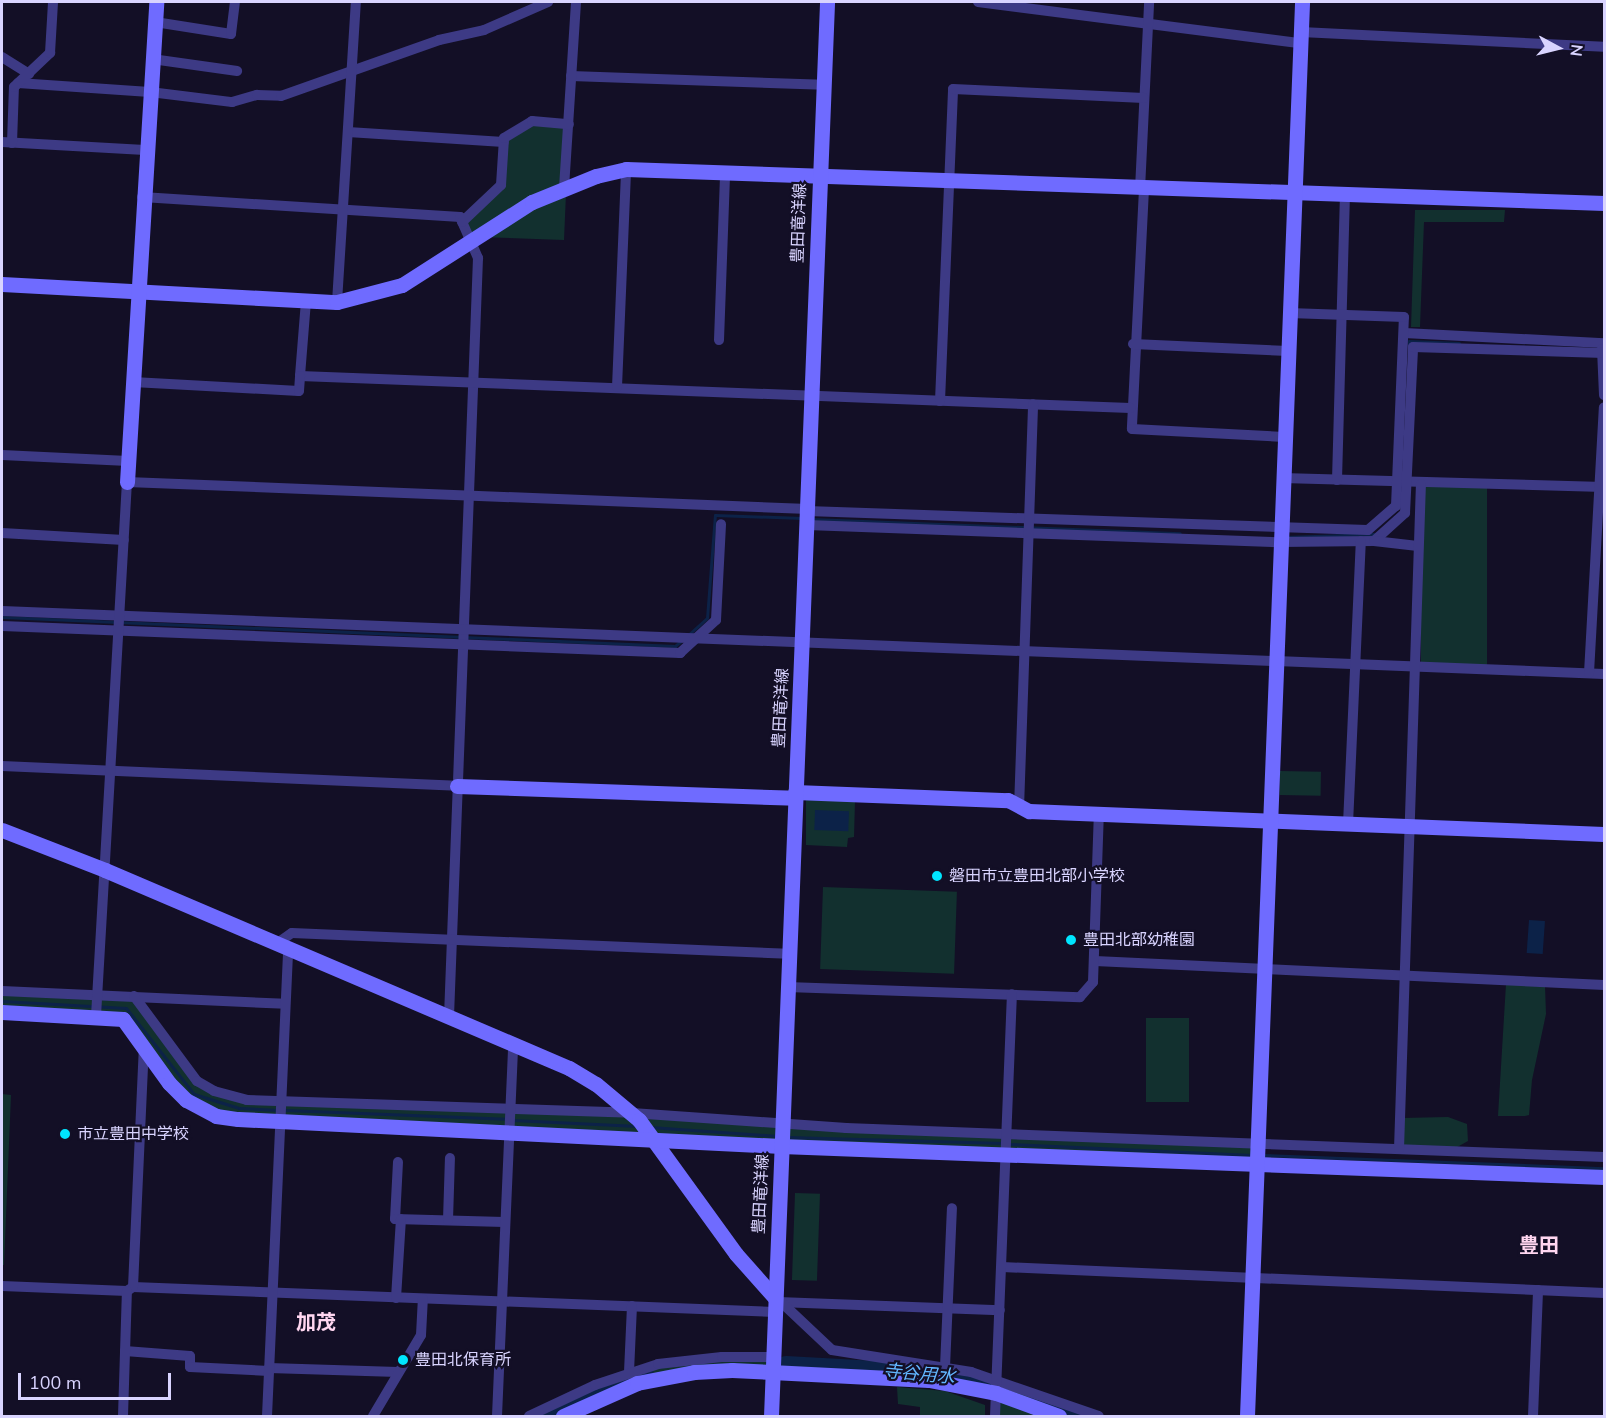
<!DOCTYPE html>
<html>
<head>
<meta charset="utf-8">
<style>
  body { margin:0 }
  #map { position:relative; width:1606px; height:1418px; overflow:hidden; background:#130f26; font-family:"Nunito Sans","Noto Sans JP",sans-serif }
  div>[style] { position:absolute }
  .green>* { inset:0; background:#12302f; transform-origin:0 0 }
  .water>* { inset:0; background:#0c2248; transform-origin:0 0 }
  .stream>* { height:3px; margin:-1.5px; padding:0 1.5px; transform-origin:1.5px; border-radius:1.5px; background:#0c2248 }
  .river>* { height:18px; margin:-9px; padding:0 9px; transform-origin:9px; border-radius:9px; background:#0c2248 }
  .street>* { height:10px; margin:-5px; padding:0 5px; transform-origin:5px; border-radius:5px; background:#3d3a85 }
  .secondary>* { height:15px; margin:-7.5px; padding:0 7.5px; transform-origin:7.5px; border-radius:7.5px; background:#6f6bff }
  .dots>* { width:16px; height:16px; translate:-50% -50%; box-sizing:border-box; border:3px solid #130f26; border-radius:50% }
  span { translate:-50% -50%; white-space:nowrap; text-align:center; line-height:1.15; -webkit-text-stroke:4.5px #130f26; paint-order:stroke }
  .street-label { font-size:16px; color:#d9d4ff }
  .poi-label { font-size:16px; color:#d9d4ff }
  .left { translate:0 -50%; text-align:left }
  .water-label { font-size:18px; color:#62b6ff; font-style:italic }
  .quarter-label { font-size:20px; color:#ffd6f0; font-weight:700 }
  .frame { position:absolute; inset:0; border:3px solid #d9d4ff; pointer-events:none }
  .north { position:absolute; left:1528px; top:18px; width:60px; height:60px; -webkit-text-stroke:4px #130f26; paint-order:stroke; rotate:97deg; font-size:16px; font-weight:700; line-height:24px; text-align:center; color:#d9d4ff }
  .north::after { content:''; display:block; margin:auto; width:21px; height:27px; background:#d9d4ff; clip-path:polygon(50% 0,100% 100%,50% 72%,0 100%) }
  .scale { position:absolute; left:18px; top:1373px; width:153px; height:27px; box-sizing:border-box; border:3px solid #d9d4ff; border-top:0; padding-left:8px; font-size:18px; line-height:21px; white-space:nowrap; color:#d9d4ff; -webkit-text-stroke:4px #130f26; paint-order:stroke }
</style>
</head>
<body>
<div id="map">
  <div class="green">
    <i style="clip-path:polygon(532px 121px,569px 124px,564px 240px,479px 237px,470px 242px,462px 222px,506px 182px,504px 142px)"></i>
    <i style="clip-path:polygon(1415px 210px,1505px 210px,1504px 222px,1424px 222px,1420px 327px,1411px 327px)"></i>
    <i style="left:1421px;top:484px;width:66px;height:181px"></i>
    <i style="left:1280px;top:771px;width:41px;height:24px;rotate:1deg"></i>
    <i style="clip-path:polygon(806px 799px,855px 801px,854px 837px,848px 838px,847px 847px,806px 845px)"></i>
    <i style="left:823px;top:887px;width:134px;height:82px;rotate:2deg"></i>
    <i style="clip-path:polygon(1506px 984px,1545px 986px,1546px 1014px,1532px 1080px,1529px 1115px,1525px 1116px,1498px 1116px)"></i>
    <i style="clip-path:polygon(2px 991px,134px 996px,185px 1068px,214px 1091px,247px 1100px,1257px 1144px,1257px 1164px,248px 1120px,199px 1108px,123px 1019px,2px 1012px)"></i>
    <i style="left:1146px;top:1018px;width:43px;height:84px"></i>
    <i style="clip-path:polygon(2px 1094px,11px 1095px,4px 1265px,2px 1265px)"></i>
    <i style="clip-path:polygon(1448px 1117px,1467px 1124px,1468px 1141px,1450px 1151px,1405px 1149px,1399px 1140px,1402px 1118px)"></i>
    <i style="left:795px;top:1193px;width:25px;height:87px;rotate:2deg"></i>
    <i style="clip-path:polygon(773px 1357px,938px 1369px,982px 1378px,1095px 1416px,1059px 1416px,955px 1384px,672px 1375px,563px 1416px,531px 1416px,615px 1377px,678px 1361px)"></i>
    <i style="clip-path:polygon(897px 1387px,945px 1391px,985px 1405px,985px 1416px,920px 1416px,920px 1407px,898px 1404px)"></i>
    <i style="clip-path:polygon(1000px 1398px,1047px 1416px,999px 1416px)"></i>
  </div>
  <div class="water">
    <i style="left:815px;top:810px;width:34px;height:20px;rotate:2deg"></i>
    <i style="left:1529px;top:920px;width:16px;height:33px;rotate:4deg"></i>
  </div>
  <div class="stream">
    <i style="left:1409px;top:348px;width:7px;rotate:-90deg"></i>
    <i style="left:1409px;top:341px;width:50px;rotate:2.3deg"></i>
    <i style="left:811px;top:519px;width:369px;rotate:2.2deg"></i>
    <i style="left:1285px;top:537px;width:89px;rotate:-1.9deg"></i>
    <i style="left:2px;top:617px;width:674px;rotate:2.47deg"></i>
    <i style="left:675px;top:646px;width:8px;rotate:-40deg"></i>
    <i style="left:688px;top:635px;width:25px;rotate:-42deg"></i>
    <i style="left:707px;top:618px;width:103px;rotate:-85.6deg"></i>
    <i style="left:715px;top:515px;width:87px;rotate:2deg"></i>
    <i style="left:2px;top:1001px;width:124px;rotate:3.2deg"></i>
    <i style="left:126px;top:1008px;width:110px;rotate:51.7deg"></i>
    <i style="left:194px;top:1094px;width:47px;rotate:17.3deg"></i>
    <i style="left:239px;top:1108px;width:39px;rotate:3deg"></i>
    <i style="left:285px;top:1110px;width:221px;rotate:2.3deg"></i>
    <i style="left:512px;top:1120px;width:126px;rotate:2.7deg"></i>
    <i style="left:650px;top:1127px;width:128px;rotate:4deg"></i>
    <i style="left:788px;top:1137px;width:215px;rotate:1.6deg"></i>
    <i style="left:1010px;top:1144px;width:242px;rotate:2.6deg"></i>
    <i style="left:1262px;top:1155px;width:342px;rotate:2.2deg"></i>
  </div>
  <div class="river">
    <i style="left:786px;top:1365px;width:164px;rotate:3.1deg"></i>
    <i style="left:950px;top:1374px;width:48px;rotate:14.6deg"></i>
    <i style="left:1039px;top:1401px;width:46px;rotate:19.2deg"></i>
    <i style="left:545px;top:1416px;width:108px;rotate:-22.3deg"></i>
  </div>
  <div class="street">
    <i style="left:978px;top:2px;width:325px;rotate:7.3deg"></i>
    <i style="left:155px;top:22px;width:77px;rotate:9deg"></i>
    <i style="left:231px;top:34px;width:32px;rotate:-83deg"></i>
    <i style="left:1301px;top:32px;width:303px;rotate:2.8deg"></i>
    <i style="left:2px;top:57px;width:32px;rotate:32deg"></i>
    <i style="left:152px;top:59px;width:86px;rotate:8deg"></i>
    <i style="left:571px;top:76px;width:252px;rotate:2deg"></i>
    <i style="left:18px;top:83px;width:132px;rotate:3.9deg"></i>
    <i style="left:150px;top:92px;width:83px;rotate:7deg"></i>
    <i style="left:232px;top:102px;width:26px;rotate:-16deg"></i>
    <i style="left:257px;top:95px;width:24px;rotate:2deg"></i>
    <i style="left:281px;top:96px;width:168px;rotate:-19.5deg"></i>
    <i style="left:439px;top:40px;width:46px;rotate:-12.5deg"></i>
    <i style="left:484px;top:30px;width:70px;rotate:-23.6deg"></i>
    <i style="left:348px;top:132px;width:156px;rotate:3.7deg"></i>
    <i style="left:2px;top:142px;width:143px;rotate:3.2deg"></i>
    <i style="left:12px;top:143px;width:56px;rotate:-88deg"></i>
    <i style="left:14px;top:87px;width:50px;rotate:-43.4deg"></i>
    <i style="left:50px;top:53px;width:51px;rotate:-86.6deg"></i>
    <i style="left:564px;top:188px;width:186px;rotate:-86.3deg"></i>
    <i style="left:1140px;top:189px;width:187px;rotate:-87.2deg"></i>
    <i style="left:1144px;top:189px;width:240px;rotate:92.9deg"></i>
    <i style="left:1132px;top:429px;width:152px;rotate:3deg"></i>
    <i style="left:142px;top:197px;width:319px;rotate:3.6deg"></i>
    <i style="left:460px;top:217px;width:45px;rotate:66.3deg"></i>
    <i style="left:478px;top:258px;width:761px;rotate:92.19deg"></i>
    <i style="left:462px;top:222px;width:54px;rotate:-43.5deg"></i>
    <i style="left:501px;top:185px;width:47px;rotate:-86.3deg"></i>
    <i style="left:504px;top:138px;width:33px;rotate:-31deg"></i>
    <i style="left:532px;top:121px;width:37px;rotate:5deg"></i>
    <i style="left:306px;top:301px;width:75px;rotate:94.6deg"></i>
    <i style="left:300px;top:376px;width:831px;rotate:2.21deg"></i>
    <i style="left:337px;top:302px;width:301px;rotate:-86.4deg"></i>
    <i style="left:1404px;top:333px;width:200px;rotate:2.9deg"></i>
    <i style="left:719px;top:340px;width:167px;rotate:-87.9deg"></i>
    <i style="left:1133px;top:344px;width:155px;rotate:2.6deg"></i>
    <i style="left:1602px;top:349px;width:46px;rotate:87.5deg"></i>
    <i style="left:133px;top:382px;width:166px;rotate:3.1deg"></i>
    <i style="left:299px;top:391px;width:15px;rotate:-86deg"></i>
    <i style="left:617px;top:387px;width:218px;rotate:-87.6deg"></i>
    <i style="left:940px;top:401px;width:312px;rotate:-87.6deg"></i>
    <i style="left:953px;top:89px;width:191px;rotate:2.7deg"></i>
    <i style="left:2px;top:455px;width:126px;rotate:2.7deg"></i>
    <i style="left:1282px;top:478px;width:322px;rotate:1.6deg"></i>
    <i style="left:1337px;top:480px;width:285px;rotate:-88.4deg"></i>
    <i style="left:807px;top:511px;width:561px;rotate:1.94deg"></i>
    <i style="left:1368px;top:530px;width:37px;rotate:-41deg"></i>
    <i style="left:1396px;top:506px;width:189px;rotate:-87.6deg"></i>
    <i style="left:1404px;top:317px;width:115px;rotate:-178deg"></i>
    <i style="left:807px;top:525px;width:473px;rotate:2.1deg"></i>
    <i style="left:1280px;top:542px;width:94px;rotate:-0.6deg"></i>
    <i style="left:1374px;top:541px;width:42px;rotate:-42.1deg"></i>
    <i style="left:1405px;top:513px;width:166px;rotate:-87.2deg"></i>
    <i style="left:1413px;top:347px;width:191px;rotate:1.8deg"></i>
    <i style="left:2px;top:533px;width:122px;rotate:3.3deg"></i>
    <i style="left:1374px;top:541px;width:44px;rotate:6.5deg"></i>
    <i style="left:2px;top:611px;width:1603px;rotate:2.25deg"></i>
    <i style="left:2px;top:626px;width:679px;rotate:2.28deg"></i>
    <i style="left:680px;top:653px;width:49px;rotate:-42.5deg"></i>
    <i style="left:716px;top:620px;width:96px;rotate:-87deg"></i>
    <i style="left:1589px;top:673px;width:266px;rotate:-86.8deg"></i>
    <i style="left:2px;top:766px;width:455px;rotate:2.5deg"></i>
    <i style="left:1019px;top:808px;width:404px;rotate:-88deg"></i>
    <i style="left:1348px;top:824px;width:283px;rotate:-87.4deg"></i>
    <i style="left:276px;top:944px;width:19px;rotate:-35deg"></i>
    <i style="left:292px;top:933px;width:496px;rotate:2.4deg"></i>
    <i style="left:1095px;top:961px;width:510px;rotate:2.7deg"></i>
    <i style="left:787px;top:987px;width:293px;rotate:2deg"></i>
    <i style="left:1080px;top:997px;width:20px;rotate:-49deg"></i>
    <i style="left:1093px;top:982px;width:168px;rotate:-88deg"></i>
    <i style="left:2px;top:991px;width:283px;rotate:2.6deg"></i>
    <i style="left:134px;top:996px;width:106px;rotate:53.5deg"></i>
    <i style="left:197px;top:1081px;width:20px;rotate:30deg"></i>
    <i style="left:214px;top:1091px;width:34px;rotate:15deg"></i>
    <i style="left:247px;top:1100px;width:385px;rotate:1.9deg"></i>
    <i style="left:632px;top:1113px;width:215px;rotate:4deg"></i>
    <i style="left:846px;top:1128px;width:759px;rotate:2.19deg"></i>
    <i style="left:96px;top:1016px;width:535px;rotate:-86.68deg"></i>
    <i style="left:127px;top:482px;width:682px;rotate:2.27deg"></i>
    <i style="left:1399px;top:1149px;width:665px;rotate:-88.11deg"></i>
    <i style="left:398px;top:1162px;width:57px;rotate:93deg"></i>
    <i style="left:395px;top:1219px;width:109px;rotate:1.6deg"></i>
    <i style="left:448px;top:1220px;width:62px;rotate:-88.2deg"></i>
    <i style="left:1002px;top:1267px;width:603px;rotate:2.47deg"></i>
    <i style="left:2px;top:1286px;width:125px;rotate:2.3deg"></i>
    <i style="left:127px;top:1291px;width:7px;rotate:-34deg"></i>
    <i style="left:133px;top:1287px;width:642px;rotate:2.23deg"></i>
    <i style="left:133px;top:1287px;width:240px;rotate:-87.4deg"></i>
    <i style="left:396px;top:1298px;width:79px;rotate:-86.4deg"></i>
    <i style="left:778px;top:1302px;width:222px;rotate:2.1deg"></i>
    <i style="left:781px;top:1302px;width:70px;rotate:43.3deg"></i>
    <i style="left:832px;top:1350px;width:141px;rotate:9deg"></i>
    <i style="left:971px;top:1372px;width:135px;rotate:19deg"></i>
    <i style="left:125px;top:1351px;width:65px;rotate:4.4deg"></i>
    <i style="left:190px;top:1356px;width:11px;rotate:90deg"></i>
    <i style="left:190px;top:1367px;width:79px;rotate:2.9deg"></i>
    <i style="left:945px;top:1367px;width:159px;rotate:-87.5deg"></i>
    <i style="left:269px;top:1368px;width:129px;rotate:1.8deg"></i>
    <i style="left:629px;top:1372px;width:66px;rotate:-87.4deg"></i>
    <i style="left:123px;top:1416px;width:125px;rotate:-88.2deg"></i>
    <i style="left:267px;top:1416px;width:467px;rotate:-87.4deg"></i>
    <i style="left:373px;top:1416px;width:94px;rotate:-59.3deg"></i>
    <i style="left:421px;top:1335px;width:36px;rotate:-87deg"></i>
    <i style="left:497px;top:1416px;width:372px;rotate:-87.5deg"></i>
    <i style="left:529px;top:1416px;width:73px;rotate:-25.2deg"></i>
    <i style="left:595px;top:1385px;width:66px;rotate:-18.4deg"></i>
    <i style="left:658px;top:1364px;width:64px;rotate:-6.2deg"></i>
    <i style="left:722px;top:1357px;width:51px"></i>
    <i style="left:995px;top:1416px;width:422px;rotate:-87.7deg"></i>
    <i style="left:1533px;top:1416px;width:126px;rotate:-87.7deg"></i>
  </div>
  <div class="secondary">
    <i style="left:2px;top:284px;width:335px;rotate:3.1deg"></i>
    <i style="left:337px;top:302px;width:67px;rotate:-14.7deg"></i>
    <i style="left:402px;top:285px;width:154px;rotate:-32.6deg"></i>
    <i style="left:532px;top:202px;width:69px;rotate:-22.1deg"></i>
    <i style="left:596px;top:176px;width:31px;rotate:-13deg"></i>
    <i style="left:626px;top:169px;width:979px;rotate:1.99deg"></i>
    <i style="left:127px;top:482px;width:481px;rotate:-86.5deg"></i>
    <i style="left:457px;top:786px;width:338px;rotate:2deg"></i>
    <i style="left:795px;top:792px;width:213px;rotate:2.2deg"></i>
    <i style="left:1008px;top:800px;width:24px;rotate:28deg"></i>
    <i style="left:1029px;top:811px;width:575px;rotate:2.29deg"></i>
    <i style="left:2px;top:830px;width:110px;rotate:21.2deg"></i>
    <i style="left:105px;top:870px;width:504px;rotate:23.11deg"></i>
    <i style="left:569px;top:1068px;width:31px;rotate:31deg"></i>
    <i style="left:596px;top:1084px;width:56px;rotate:39.9deg"></i>
    <i style="left:639px;top:1120px;width:165px;rotate:54.1deg"></i>
    <i style="left:736px;top:1254px;width:59px;rotate:48.4deg"></i>
    <i style="left:2px;top:1012px;width:121px;rotate:3.3deg"></i>
    <i style="left:123px;top:1019px;width:79px;rotate:54.3deg"></i>
    <i style="left:169px;top:1083px;width:24px;rotate:45deg"></i>
    <i style="left:186px;top:1100px;width:34px;rotate:28deg"></i>
    <i style="left:216px;top:1116px;width:22px;rotate:8deg"></i>
    <i style="left:238px;top:1119px;width:544px;rotate:2.85deg"></i>
    <i style="left:781px;top:1146px;width:824px;rotate:2.16deg"></i>
    <i style="left:563px;top:1416px;width:81px;rotate:-24deg"></i>
    <i style="left:637px;top:1383px;width:58px;rotate:-10.9deg"></i>
    <i style="left:694px;top:1372px;width:38px;rotate:-3deg"></i>
    <i style="left:732px;top:1370px;width:197px;rotate:2.9deg"></i>
    <i style="left:929px;top:1380px;width:68px;rotate:11deg"></i>
    <i style="left:996px;top:1393px;width:67px;rotate:20.1deg"></i>
    <i style="left:771px;top:1416px;width:1415px;rotate:-87.73deg"></i>
    <i style="left:1247px;top:1416px;width:1415px;rotate:-87.77deg"></i>
  </div>
  <div class="dots">
    <i style="left:937px;top:876px;background:#00e5ff"></i>
    <i style="left:1071px;top:940px;background:#00e5ff"></i>
    <i style="left:65px;top:1134px;background:#00e5ff"></i>
    <i style="left:403px;top:1360px;background:#00e5ff"></i>
  </div>
  <div class="street-label">
    <span style="left:799px;top:223px;rotate:-88deg">豊田竜洋線</span>
    <span style="left:781px;top:708px;rotate:-87deg">豊田竜洋線</span>
    <span style="left:761px;top:1194px;rotate:-87deg">豊田竜洋線</span>
  </div>
  <div class="poi-label">
    <span class="left" style="left:949px;top:876px">磐田市立豊田北部小学校</span>
    <span class="left" style="left:1083px;top:940px">豊田北部幼稚園</span>
    <span class="left" style="left:77px;top:1134px">市立豊田中学校</span>
    <span class="left" style="left:415px;top:1360px">豊田北保育所</span>
  </div>
  <div class="water-label">
    <span style="left:919px;top:1374px;rotate:5deg">寺谷用水</span>
  </div>
  <div class="quarter-label">
    <span style="left:1539px;top:1245px">豊田</span>
    <span style="left:316px;top:1322px">加茂</span>
  </div>
  <div class="frame"></div>
  <div class="north">N</div>
  <div class="scale">100 m</div>
</div>
</body>
</html>
